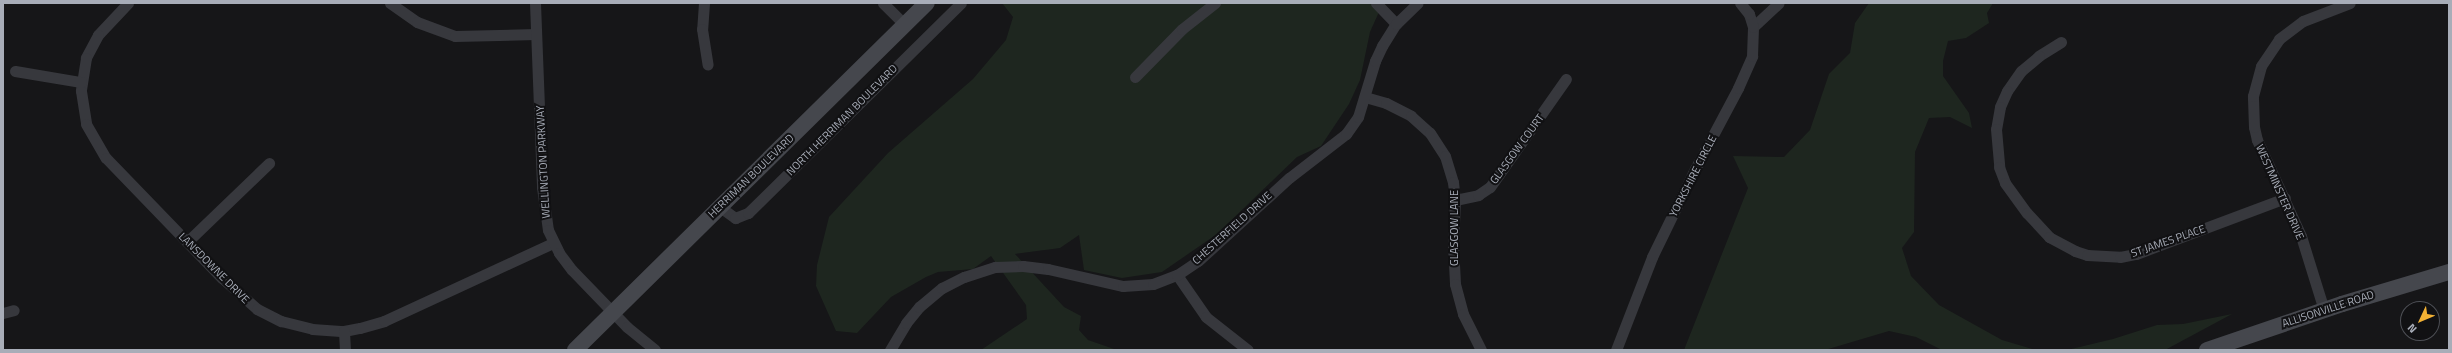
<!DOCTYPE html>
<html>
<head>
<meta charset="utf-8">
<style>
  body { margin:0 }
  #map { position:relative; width:2452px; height:353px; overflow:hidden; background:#161618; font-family:"Titillium Web",sans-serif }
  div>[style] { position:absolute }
  .green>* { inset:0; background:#1e261f }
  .street>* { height:11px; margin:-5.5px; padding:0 5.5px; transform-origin:5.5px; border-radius:5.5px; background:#37383d }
  .secondary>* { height:16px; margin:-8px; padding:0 8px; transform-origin:8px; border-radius:8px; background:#45474d }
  span { translate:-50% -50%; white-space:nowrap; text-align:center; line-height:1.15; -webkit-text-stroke:4px #111113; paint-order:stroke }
  .street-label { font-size:11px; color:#a8adb8 }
  .frame { position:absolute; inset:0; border:4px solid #a8adb8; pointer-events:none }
  .north { position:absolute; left:2400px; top:301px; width:40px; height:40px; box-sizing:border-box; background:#111113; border:1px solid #4d4f55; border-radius:50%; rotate:226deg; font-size:11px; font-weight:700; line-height:16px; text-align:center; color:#a8adb8 }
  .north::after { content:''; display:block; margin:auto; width:14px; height:18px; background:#f2b134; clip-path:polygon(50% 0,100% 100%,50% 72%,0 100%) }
</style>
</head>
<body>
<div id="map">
  <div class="green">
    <i style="clip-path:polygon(1002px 3px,1383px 3px,1370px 32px,1360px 80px,1349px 104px,1321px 146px,1297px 157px,1217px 234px,1162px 272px,1122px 278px,1084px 270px,1079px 235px,1060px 248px,1015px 254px,1064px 307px,1081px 316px,1079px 330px,1088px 340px,1117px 350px,981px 350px,1027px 319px,1026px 305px,991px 256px,973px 269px,938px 272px,926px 277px,891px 297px,857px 333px,836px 331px,816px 286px,817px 265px,829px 217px,888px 153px,973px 79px,1006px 40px,1013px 17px)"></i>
    <i style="clip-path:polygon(1869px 3px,1993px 3px,1987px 13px,1989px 23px,1966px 38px,1948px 41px,1943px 61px,1943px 76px,1969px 113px,1972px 128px,1950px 117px,1929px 118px,1915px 152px,1914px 232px,1902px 248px,1911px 276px,1939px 305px,2002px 340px,2036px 350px,1942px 350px,1916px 337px,1889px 331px,1825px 350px,1684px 350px,1748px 188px,1733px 156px,1784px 157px,1810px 130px,1829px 74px,1850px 53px,1855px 23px)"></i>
    <i style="clip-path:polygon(2232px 314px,2165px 350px,2067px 350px,2113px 339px,2157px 325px,2183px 324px)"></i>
  </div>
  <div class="street">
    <i style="left:128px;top:3px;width:44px;rotate:133.2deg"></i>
    <i style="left:98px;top:35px;width:26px;rotate:118deg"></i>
    <i style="left:86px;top:58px;width:33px;rotate:99deg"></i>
    <i style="left:81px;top:91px;width:33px;rotate:81deg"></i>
    <i style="left:86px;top:124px;width:39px;rotate:60deg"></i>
    <i style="left:106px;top:158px;width:167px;rotate:46deg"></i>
    <i style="left:222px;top:278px;width:47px;rotate:41.5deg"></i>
    <i style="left:257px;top:309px;width:27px;rotate:27deg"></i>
    <i style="left:281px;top:321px;width:32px;rotate:14deg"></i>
    <i style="left:312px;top:329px;width:32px;rotate:4deg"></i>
    <i style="left:344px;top:331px;width:16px;rotate:-11deg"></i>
    <i style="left:360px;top:328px;width:25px;rotate:-16deg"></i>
    <i style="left:384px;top:321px;width:186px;rotate:-24.8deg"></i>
    <i style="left:390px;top:3px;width:33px;rotate:35deg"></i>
    <i style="left:417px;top:22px;width:40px;rotate:20.2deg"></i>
    <i style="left:455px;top:36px;width:81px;rotate:-1.4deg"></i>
    <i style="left:535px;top:3px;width:184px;rotate:87.8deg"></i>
    <i style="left:542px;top:187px;width:43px;rotate:82.1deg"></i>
    <i style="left:548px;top:230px;width:25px;rotate:64deg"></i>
    <i style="left:559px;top:253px;width:21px;rotate:53deg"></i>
    <i style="left:572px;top:270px;width:79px;rotate:46deg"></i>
    <i style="left:627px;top:327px;width:36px;rotate:39deg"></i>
    <i style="left:704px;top:3px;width:26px;rotate:94deg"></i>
    <i style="left:702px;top:29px;width:36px;rotate:81deg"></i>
    <i style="left:883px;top:3px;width:31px;rotate:45deg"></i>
    <i style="left:1376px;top:3px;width:29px;rotate:46deg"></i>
    <i style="left:1753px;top:27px;width:35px;rotate:-43deg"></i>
    <i style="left:2061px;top:42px;width:26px;rotate:148deg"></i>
    <i style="left:2039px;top:56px;width:23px;rotate:140deg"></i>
    <i style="left:2021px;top:71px;width:24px;rotate:125deg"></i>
    <i style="left:2007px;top:91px;width:17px;rotate:114deg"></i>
    <i style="left:2000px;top:107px;width:22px;rotate:100deg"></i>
    <i style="left:1996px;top:129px;width:38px;rotate:85deg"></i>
    <i style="left:1999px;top:167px;width:17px;rotate:69deg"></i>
    <i style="left:2005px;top:183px;width:37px;rotate:54deg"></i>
    <i style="left:2027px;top:213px;width:33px;rotate:47deg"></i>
    <i style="left:2049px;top:237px;width:30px;rotate:28deg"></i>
    <i style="left:2075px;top:251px;width:13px;rotate:18deg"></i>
    <i style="left:2087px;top:255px;width:33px;rotate:3deg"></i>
    <i style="left:2120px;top:257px;width:16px;rotate:-11deg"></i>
    <i style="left:2136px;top:254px;width:159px;rotate:-20.6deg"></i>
    <i style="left:15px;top:71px;width:67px;rotate:9.5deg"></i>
    <i style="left:1135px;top:77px;width:67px;rotate:-45.6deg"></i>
    <i style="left:1182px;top:29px;width:42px;rotate:-38.2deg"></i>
    <i style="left:1365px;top:97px;width:22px;rotate:16deg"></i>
    <i style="left:1386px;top:103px;width:28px;rotate:27deg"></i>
    <i style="left:1411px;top:116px;width:25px;rotate:42deg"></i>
    <i style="left:1430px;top:133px;width:27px;rotate:57deg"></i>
    <i style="left:1445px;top:156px;width:27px;rotate:73deg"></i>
    <i style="left:1453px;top:182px;width:18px;rotate:84deg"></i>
    <i style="left:1455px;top:200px;width:45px;rotate:92.5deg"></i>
    <i style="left:1453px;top:245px;width:39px;rotate:87deg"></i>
    <i style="left:1455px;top:284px;width:31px;rotate:75deg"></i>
    <i style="left:1463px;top:314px;width:40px;rotate:63.4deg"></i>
    <i style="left:1455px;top:200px;width:24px;rotate:-12deg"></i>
    <i style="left:1478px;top:195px;width:14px;rotate:-34deg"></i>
    <i style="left:1490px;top:187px;width:132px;rotate:-54.9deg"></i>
    <i style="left:720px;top:207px;width:19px;rotate:36deg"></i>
    <i style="left:735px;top:218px;width:14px;rotate:-21deg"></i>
    <i style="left:748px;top:213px;width:299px;rotate:-44.6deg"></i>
    <i style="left:187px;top:242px;width:114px;rotate:-43.9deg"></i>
    <i style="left:1177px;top:275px;width:51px;rotate:55.4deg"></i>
    <i style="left:1206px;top:317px;width:53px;rotate:38.2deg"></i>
    <i style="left:2324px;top:310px;width:77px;rotate:-107.3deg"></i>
    <i style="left:2301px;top:236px;width:106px;rotate:-114.6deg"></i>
    <i style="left:2257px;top:140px;width:13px;rotate:-103deg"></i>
    <i style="left:2254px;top:127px;width:31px;rotate:-92deg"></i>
    <i style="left:2253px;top:96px;width:31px;rotate:-75deg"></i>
    <i style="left:2261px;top:66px;width:32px;rotate:-56deg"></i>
    <i style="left:2279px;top:39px;width:30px;rotate:-37deg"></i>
    <i style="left:2303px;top:21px;width:50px;rotate:-21deg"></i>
    <i style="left:3px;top:313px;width:11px;rotate:-15deg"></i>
    <i style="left:344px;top:331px;width:19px;rotate:87deg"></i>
    <i style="left:890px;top:350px;width:31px;rotate:-59deg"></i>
    <i style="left:906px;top:323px;width:21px;rotate:-51deg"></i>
    <i style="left:919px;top:307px;width:30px;rotate:-40deg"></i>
    <i style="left:942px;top:288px;width:25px;rotate:-27deg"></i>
    <i style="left:964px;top:277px;width:33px;rotate:-18deg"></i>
    <i style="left:995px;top:267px;width:28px;rotate:-2deg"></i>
    <i style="left:1023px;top:266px;width:25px;rotate:7deg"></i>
    <i style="left:1048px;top:269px;width:77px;rotate:12.8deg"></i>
    <i style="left:1123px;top:286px;width:30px;rotate:-4deg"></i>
    <i style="left:1153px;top:284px;width:26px;rotate:-21deg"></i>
    <i style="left:1177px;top:275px;width:25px;rotate:-34deg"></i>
    <i style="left:1198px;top:261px;width:123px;rotate:-42.4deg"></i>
    <i style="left:1289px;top:178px;width:72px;rotate:-37.7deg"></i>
    <i style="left:1346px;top:134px;width:21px;rotate:-55deg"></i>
    <i style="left:1358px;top:117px;width:59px;rotate:-73.1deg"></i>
    <i style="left:1375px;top:61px;width:17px;rotate:-65deg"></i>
    <i style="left:1382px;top:46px;width:26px;rotate:-58deg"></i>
    <i style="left:1396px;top:24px;width:30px;rotate:-44deg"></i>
    <i style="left:1616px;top:350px;width:100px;rotate:-68.8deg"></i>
    <i style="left:1652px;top:257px;width:98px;rotate:-64deg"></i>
    <i style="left:1695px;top:169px;width:92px;rotate:-62deg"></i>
    <i style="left:1738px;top:88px;width:35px;rotate:-66deg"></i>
    <i style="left:1752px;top:56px;width:29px;rotate:-88deg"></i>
    <i style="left:1753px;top:27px;width:14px;rotate:-107deg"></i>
    <i style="left:1749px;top:14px;width:14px;rotate:-129deg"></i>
  </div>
  <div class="secondary">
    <i style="left:575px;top:350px;width:494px;rotate:-44.6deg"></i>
    <i style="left:2207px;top:350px;width:143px;rotate:-18.8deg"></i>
    <i style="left:2342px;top:304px;width:112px;rotate:-16.7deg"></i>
  </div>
  <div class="street-label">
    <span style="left:842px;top:120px;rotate:-45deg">NORTH HERRIMAN BOULEVARD</span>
    <span style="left:1517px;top:149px;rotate:-54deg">GLASGOW COURT</span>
    <span style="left:543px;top:162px;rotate:-93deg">WELLINGTON PARKWAY</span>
    <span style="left:751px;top:176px;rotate:-44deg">HERRIMAN BOULEVARD</span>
    <span style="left:1693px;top:176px;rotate:-63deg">YORKSHIRE CIRCLE</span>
    <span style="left:2280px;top:192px;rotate:66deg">WESTMINSTER DRIVE</span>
    <span style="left:1232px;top:228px;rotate:-42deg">CHESTERFIELD DRIVE</span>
    <span style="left:1454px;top:228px;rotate:-90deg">GLASGOW LANE</span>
    <span style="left:2168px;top:241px;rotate:-19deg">ST JAMES PLACE</span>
    <span style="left:214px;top:268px;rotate:45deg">LANSDOWNE DRIVE</span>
    <span style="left:2328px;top:309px;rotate:-18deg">ALLISONVILLE ROAD</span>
  </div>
  <div class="frame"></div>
  <div class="north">N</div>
</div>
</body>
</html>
